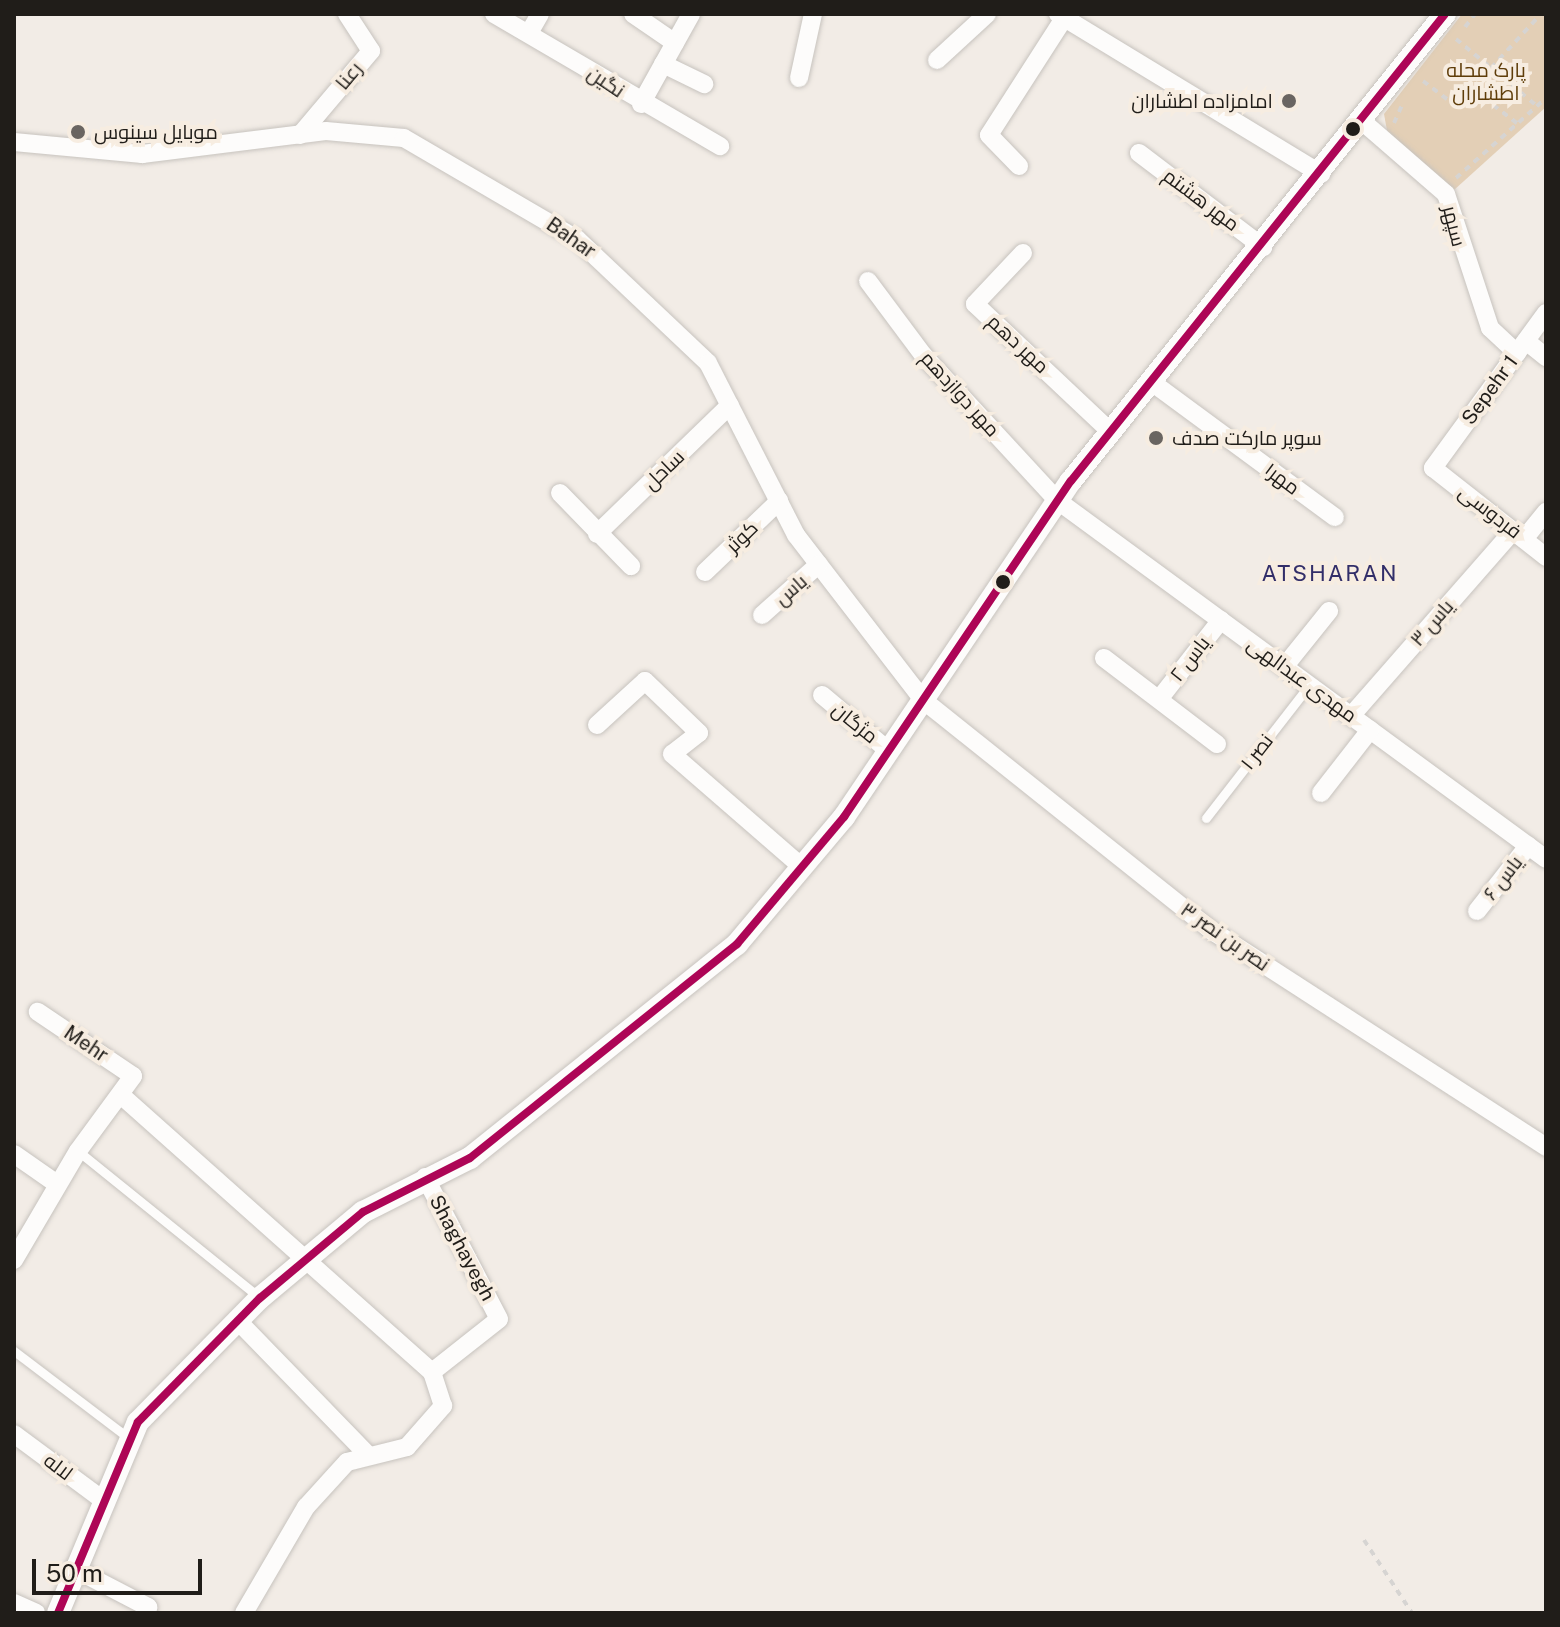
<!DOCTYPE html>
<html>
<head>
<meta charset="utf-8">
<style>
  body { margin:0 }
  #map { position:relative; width:1560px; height:1627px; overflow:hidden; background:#f2ece6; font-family:"Public Sans",Cairo,sans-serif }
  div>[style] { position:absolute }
  .green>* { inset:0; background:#e3cfb6 }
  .path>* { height:4px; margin-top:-2px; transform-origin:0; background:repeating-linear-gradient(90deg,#d6d4d2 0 6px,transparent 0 12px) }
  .roads { filter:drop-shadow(0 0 2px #c7c3be) drop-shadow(0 0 2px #c7c3be) }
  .service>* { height:9px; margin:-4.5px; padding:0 4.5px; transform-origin:4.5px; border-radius:4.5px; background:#fdfcfb }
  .minor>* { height:18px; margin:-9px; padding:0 9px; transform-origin:9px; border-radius:9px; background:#fdfcfb }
  .tertiary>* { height:22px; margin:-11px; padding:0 11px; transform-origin:11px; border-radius:11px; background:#fdfcfb }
  .bus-1>* { height:8px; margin:-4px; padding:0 4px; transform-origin:4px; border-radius:4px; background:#ad0556 }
  .dots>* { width:22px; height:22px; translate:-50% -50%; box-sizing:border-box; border:4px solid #f7ede1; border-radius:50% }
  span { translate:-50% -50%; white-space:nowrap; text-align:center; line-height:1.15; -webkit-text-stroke:8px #f7ede1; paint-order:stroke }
  .park-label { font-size:20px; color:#5f3d09 }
  .street-label { font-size:20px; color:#201d19 }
  .poi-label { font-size:20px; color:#201d19 }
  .right { translate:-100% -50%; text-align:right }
  .left { translate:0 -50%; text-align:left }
  .neighbourhood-label { font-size:22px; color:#322e69; letter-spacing:2px }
  .frame { position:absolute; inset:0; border:16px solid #201d19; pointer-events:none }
  .scale { position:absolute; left:32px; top:1559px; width:170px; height:36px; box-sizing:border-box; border:4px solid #201d19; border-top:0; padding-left:10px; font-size:24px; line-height:28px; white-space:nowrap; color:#201d19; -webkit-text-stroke:6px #f7ede1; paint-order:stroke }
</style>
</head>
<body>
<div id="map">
  <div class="green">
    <i style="clip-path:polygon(1462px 14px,1546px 14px,1546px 107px,1454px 190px,1388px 136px,1384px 114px)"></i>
  </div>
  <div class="path">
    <i style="left:1465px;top:27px;width:16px;rotate:-52deg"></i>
    <i style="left:1456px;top:39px;width:105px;rotate:39.6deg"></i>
    <i style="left:1491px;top:68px;width:74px;rotate:-47.2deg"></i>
    <i style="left:1423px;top:81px;width:30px;rotate:37deg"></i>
    <i style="left:1493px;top:105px;width:30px;rotate:37deg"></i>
    <i style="left:1394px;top:123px;width:20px;rotate:-66deg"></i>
    <i style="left:1456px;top:178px;width:120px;rotate:-41.6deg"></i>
    <i style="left:1364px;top:1540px;width:87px;rotate:56.7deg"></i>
  </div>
  <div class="roads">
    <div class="service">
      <i style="left:1206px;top:818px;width:168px;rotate:-52.2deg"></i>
      <i style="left:78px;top:1151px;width:234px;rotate:38.9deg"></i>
      <i style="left:14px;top:1351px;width:146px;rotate:37.2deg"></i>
    </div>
    <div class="minor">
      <i style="left:494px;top:14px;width:262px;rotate:30.3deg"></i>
      <i style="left:633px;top:14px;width:51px;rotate:34.6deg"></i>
      <i style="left:1058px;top:14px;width:308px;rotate:31.3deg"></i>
      <i style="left:529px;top:33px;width:22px;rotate:-60deg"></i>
      <i style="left:937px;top:60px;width:68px;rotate:-42.6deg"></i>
      <i style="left:663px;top:64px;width:46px;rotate:26deg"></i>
      <i style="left:799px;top:78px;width:66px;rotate:-77.7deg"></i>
      <i style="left:641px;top:104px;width:103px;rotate:-60.9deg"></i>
      <i style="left:1362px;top:121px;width:111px;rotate:41deg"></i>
      <i style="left:1446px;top:194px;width:141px;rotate:71.8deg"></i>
      <i style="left:1490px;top:328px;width:37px;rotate:43deg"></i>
      <i style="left:300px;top:135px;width:110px;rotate:-49.8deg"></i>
      <i style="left:371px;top:51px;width:44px;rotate:-123deg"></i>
      <i style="left:14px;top:142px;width:129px;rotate:5.4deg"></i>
      <i style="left:142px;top:154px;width:185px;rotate:-7.1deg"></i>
      <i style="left:326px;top:131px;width:78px;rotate:5.1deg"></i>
      <i style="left:404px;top:138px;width:200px;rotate:30.3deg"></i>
      <i style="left:577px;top:239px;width:180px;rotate:43.4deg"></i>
      <i style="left:708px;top:363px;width:193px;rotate:62.9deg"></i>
      <i style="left:796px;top:535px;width:208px;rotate:52.4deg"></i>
      <i style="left:923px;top:700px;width:372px;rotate:38.6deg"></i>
      <i style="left:1214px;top:932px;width:396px;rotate:32.9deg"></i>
      <i style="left:1139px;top:153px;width:156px;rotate:37.2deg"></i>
      <i style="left:1019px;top:166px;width:43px;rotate:-134.1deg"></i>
      <i style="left:989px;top:135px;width:139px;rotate:-57.3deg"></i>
      <i style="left:1023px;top:253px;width:70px;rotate:133.3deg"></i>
      <i style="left:975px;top:304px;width:187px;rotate:43.3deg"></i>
      <i style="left:868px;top:281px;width:94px;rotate:53.3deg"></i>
      <i style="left:924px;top:356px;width:197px;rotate:47.3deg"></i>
      <i style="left:1058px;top:501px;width:605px;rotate:36.26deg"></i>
      <i style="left:1546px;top:313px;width:192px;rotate:126.1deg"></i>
      <i style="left:1433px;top:468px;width:144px;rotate:38.2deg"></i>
      <i style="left:1526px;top:341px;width:26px;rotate:39deg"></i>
      <i style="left:1153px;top:383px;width:226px;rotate:36.4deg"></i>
      <i style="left:560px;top:493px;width:102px;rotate:45.8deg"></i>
      <i style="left:597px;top:534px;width:185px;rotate:-44.1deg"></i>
      <i style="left:1524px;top:539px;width:35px;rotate:-51deg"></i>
      <i style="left:705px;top:572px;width:103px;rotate:-43.8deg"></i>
      <i style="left:762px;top:615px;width:76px;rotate:-41.8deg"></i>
      <i style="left:1104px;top:658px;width:142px;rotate:37.3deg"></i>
      <i style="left:1284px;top:667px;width:72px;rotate:-51.2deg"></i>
      <i style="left:822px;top:695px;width:87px;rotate:39.9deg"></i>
      <i style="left:1160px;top:698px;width:99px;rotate:-52deg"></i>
      <i style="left:1351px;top:716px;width:246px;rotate:-48.8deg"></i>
      <i style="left:597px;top:725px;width:65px;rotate:-42.5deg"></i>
      <i style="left:645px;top:681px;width:75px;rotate:43.9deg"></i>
      <i style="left:699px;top:733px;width:34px;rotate:142deg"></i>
      <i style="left:672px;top:754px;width:172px;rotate:41deg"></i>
      <i style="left:1321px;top:793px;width:80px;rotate:-52.1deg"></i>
      <i style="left:1477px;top:911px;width:83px;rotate:-51.9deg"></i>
      <i style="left:122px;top:1096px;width:415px;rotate:41.7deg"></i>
      <i style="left:14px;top:1154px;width:52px;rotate:34.9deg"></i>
      <i style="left:14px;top:1260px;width:126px;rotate:-59.6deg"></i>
      <i style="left:78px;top:1151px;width:93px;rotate:-53.7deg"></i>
      <i style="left:133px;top:1076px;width:115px;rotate:-146deg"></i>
      <i style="left:238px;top:1321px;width:185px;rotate:45.9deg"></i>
      <i style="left:14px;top:1434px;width:111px;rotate:36.6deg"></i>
      <i style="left:73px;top:1568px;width:85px;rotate:27.5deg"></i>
      <i style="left:148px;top:1607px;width:6px;rotate:108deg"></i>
      <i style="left:14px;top:1603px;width:24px;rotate:24deg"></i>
      <i style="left:244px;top:1613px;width:123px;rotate:-59.7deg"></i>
      <i style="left:306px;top:1507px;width:61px;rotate:-47.7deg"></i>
      <i style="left:347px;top:1462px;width:62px;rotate:-14deg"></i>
      <i style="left:407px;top:1447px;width:55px;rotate:-48.7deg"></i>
      <i style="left:443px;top:1406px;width:36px;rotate:-108deg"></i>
      <i style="left:432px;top:1372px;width:85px;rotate:-38.3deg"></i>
      <i style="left:499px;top:1319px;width:160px;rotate:-117.5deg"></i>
    </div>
    <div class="tertiary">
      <i style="left:58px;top:1613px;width:207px;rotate:-67.3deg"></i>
      <i style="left:138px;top:1422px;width:174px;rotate:-45.5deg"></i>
      <i style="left:260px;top:1298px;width:134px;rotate:-39.9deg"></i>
      <i style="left:363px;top:1212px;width:120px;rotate:-26.8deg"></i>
      <i style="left:470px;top:1158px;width:342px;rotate:-38.7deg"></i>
      <i style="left:737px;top:944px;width:166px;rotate:-49.9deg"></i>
      <i style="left:844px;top:817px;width:405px;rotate:-56deg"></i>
      <i style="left:1071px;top:481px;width:598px;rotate:-51.31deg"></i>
    </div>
  </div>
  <div class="bus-1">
    <i style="left:58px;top:1613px;width:207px;rotate:-67.3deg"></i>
    <i style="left:138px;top:1422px;width:174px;rotate:-45.5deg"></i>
    <i style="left:260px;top:1298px;width:134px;rotate:-39.9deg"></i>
    <i style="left:363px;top:1212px;width:120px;rotate:-26.8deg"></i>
    <i style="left:470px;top:1158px;width:342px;rotate:-38.7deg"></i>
    <i style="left:737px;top:944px;width:166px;rotate:-49.9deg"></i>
    <i style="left:844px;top:817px;width:405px;rotate:-56deg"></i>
    <i style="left:1071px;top:481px;width:598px;rotate:-51.31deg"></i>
  </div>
  <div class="dots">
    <i style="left:1289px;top:101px;background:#6a6561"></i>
    <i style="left:1353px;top:129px;background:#201d19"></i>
    <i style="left:78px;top:132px;background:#6a6561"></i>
    <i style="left:1156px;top:438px;background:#6a6561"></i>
    <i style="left:1003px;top:582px;background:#201d19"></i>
  </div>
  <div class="park-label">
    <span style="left:1486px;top:82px">پارک محله<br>اطشاران</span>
  </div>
  <div class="street-label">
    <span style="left:349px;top:76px;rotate:-50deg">رعنا</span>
    <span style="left:606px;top:82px;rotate:34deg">نگین</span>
    <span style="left:1201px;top:200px;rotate:37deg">مهر هشتم</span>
    <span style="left:1454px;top:226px;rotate:76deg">سپهر</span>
    <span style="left:571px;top:238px;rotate:35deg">Bahar</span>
    <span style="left:1018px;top:344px;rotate:43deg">مهر دهم</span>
    <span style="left:1490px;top:390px;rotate:-54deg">Sepehr 1</span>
    <span style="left:960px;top:394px;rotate:48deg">مهر دوازدهم</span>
    <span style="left:664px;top:470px;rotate:-44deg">ساحل</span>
    <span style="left:1282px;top:479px;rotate:37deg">مهر۱</span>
    <span style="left:1490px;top:512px;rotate:38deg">فردوسی</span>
    <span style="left:742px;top:537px;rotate:-44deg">کوثر</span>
    <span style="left:791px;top:590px;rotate:-41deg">یاس</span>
    <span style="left:1432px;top:623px;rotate:-49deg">یاس ۳</span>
    <span style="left:1190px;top:659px;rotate:-52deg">یاس ۲</span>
    <span style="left:1302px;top:680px;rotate:36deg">مهدی عبدالهی</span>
    <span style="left:855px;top:723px;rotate:39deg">مژگان</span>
    <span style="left:1257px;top:752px;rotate:-52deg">نصر ۱</span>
    <span style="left:1503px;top:878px;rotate:-52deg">یاس ۶</span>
    <span style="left:1225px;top:937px;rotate:35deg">نصر بن نصر ۳</span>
    <span style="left:86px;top:1044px;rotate:34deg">Mehr</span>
    <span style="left:462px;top:1248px;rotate:62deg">Shaghayegh</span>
    <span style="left:58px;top:1467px;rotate:37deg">لاله</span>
  </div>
  <div class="poi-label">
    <span class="right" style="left:1273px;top:101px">امامزاده اطشاران</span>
    <span class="left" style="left:94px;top:132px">موبایل سینوس</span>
    <span class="left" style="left:1172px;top:438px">سوپر مارکت صدف</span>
  </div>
  <div class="neighbourhood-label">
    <span style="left:1330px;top:574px">ATSHARAN</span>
  </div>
  <div class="frame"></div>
  <div class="scale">50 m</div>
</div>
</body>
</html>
